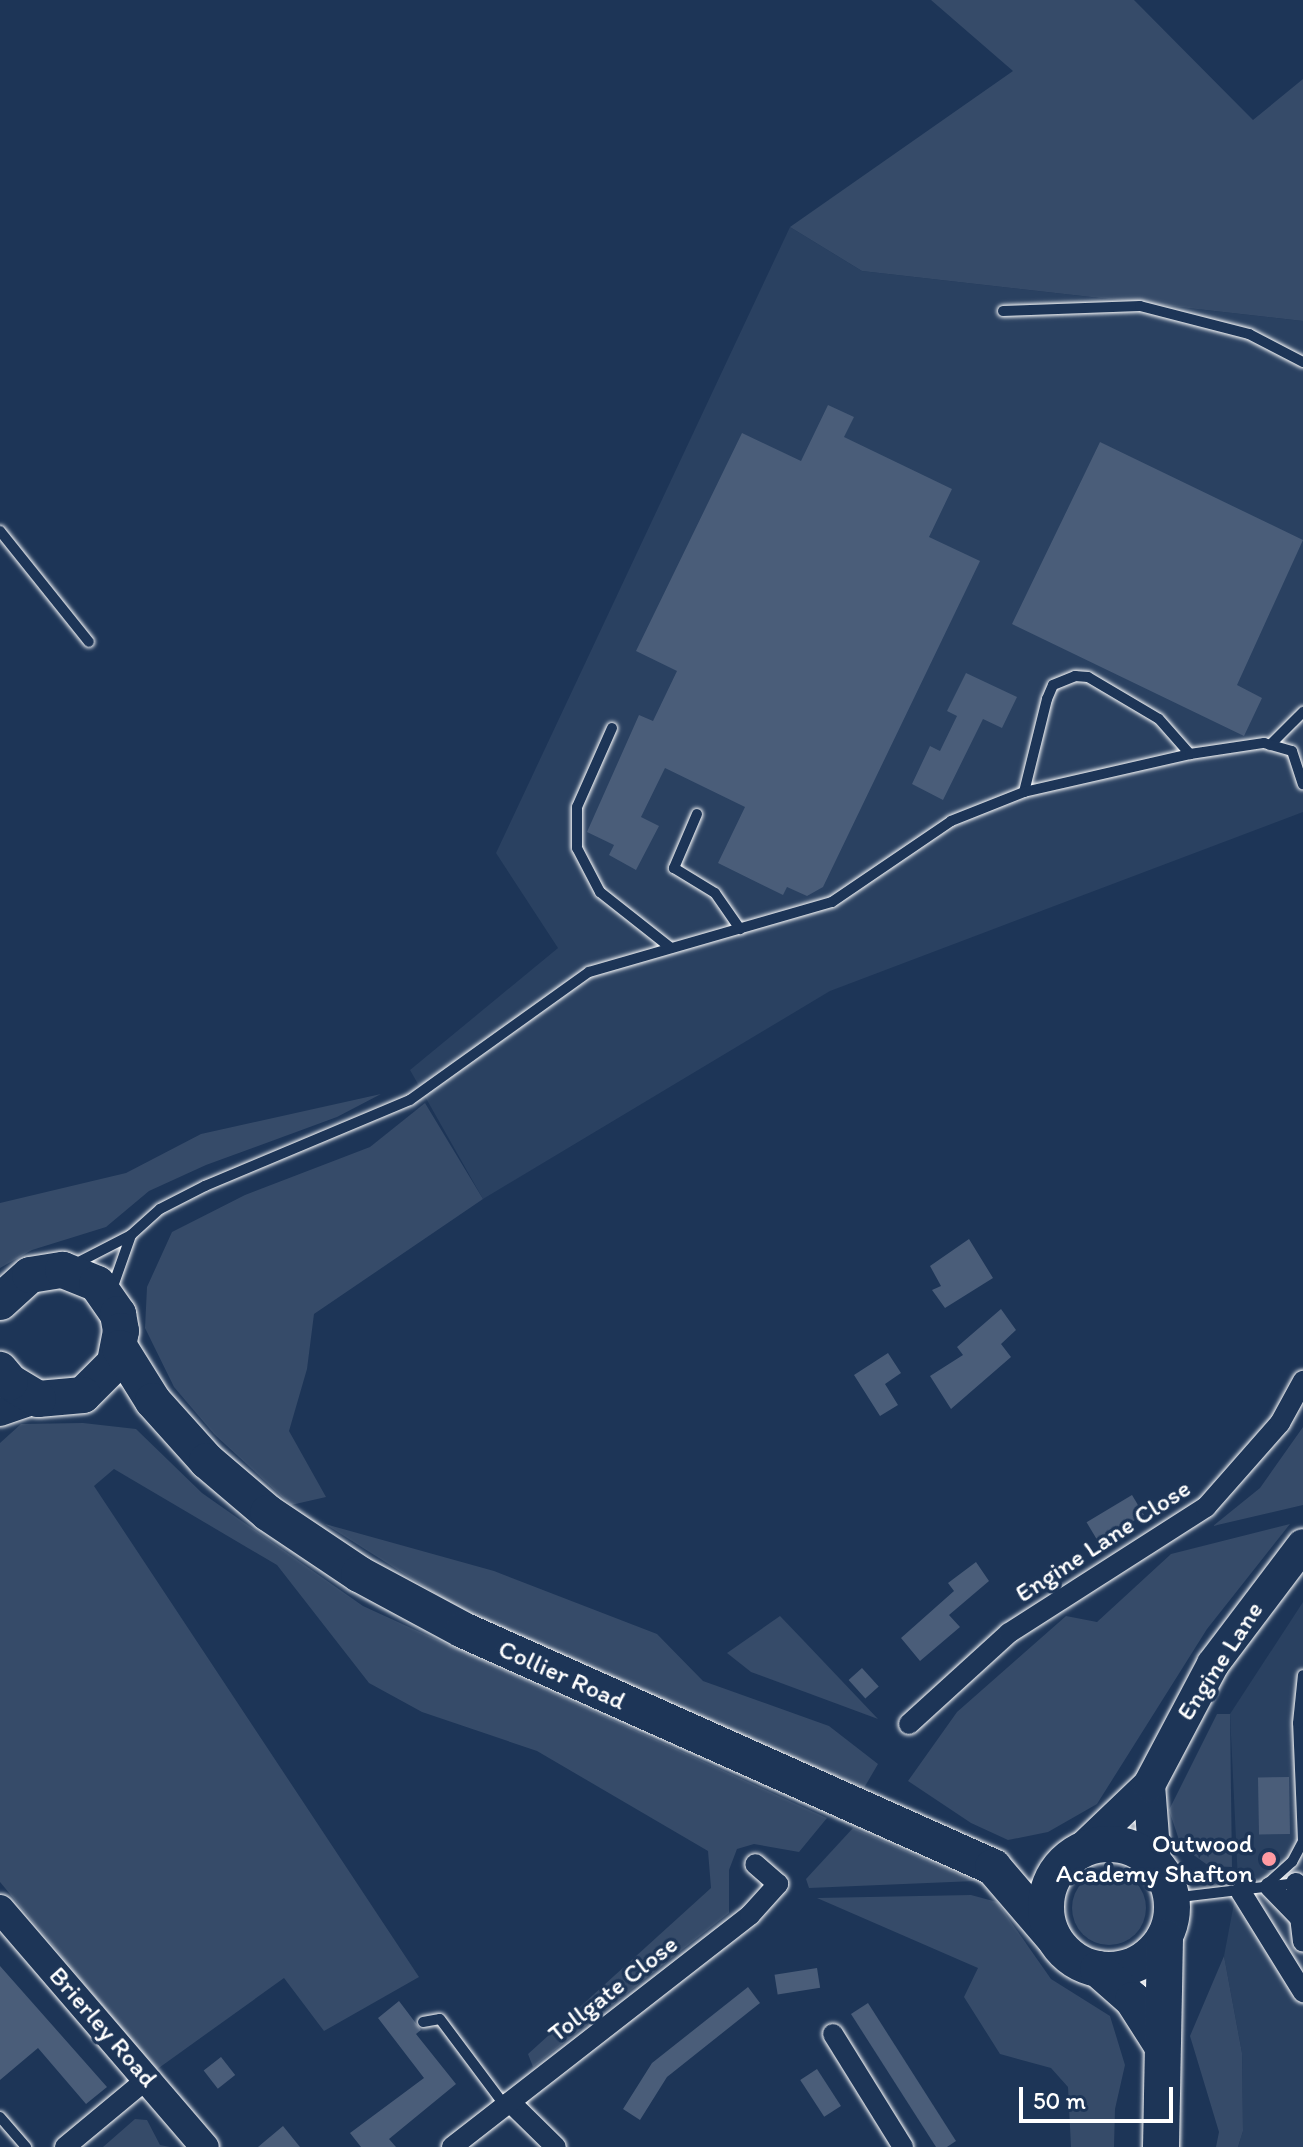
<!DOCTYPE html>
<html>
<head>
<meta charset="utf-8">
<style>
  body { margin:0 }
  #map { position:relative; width:1303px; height:2147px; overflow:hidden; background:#1d3557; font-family:Itim,sans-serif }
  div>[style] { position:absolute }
  .built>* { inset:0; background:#2a4161 }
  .green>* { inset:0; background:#364b69 }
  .round { border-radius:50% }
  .building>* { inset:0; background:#4a5d79; transform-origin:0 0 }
  .roads { filter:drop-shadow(0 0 2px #fff) drop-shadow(0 0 2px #fff) }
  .lane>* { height:10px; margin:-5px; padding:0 5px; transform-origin:5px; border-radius:5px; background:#1d3557 }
  .street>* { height:20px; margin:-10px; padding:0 10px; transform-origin:10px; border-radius:10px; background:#1d3557 }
  .secondary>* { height:28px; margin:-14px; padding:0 14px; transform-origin:14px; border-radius:14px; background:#1d3557 }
  .primary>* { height:32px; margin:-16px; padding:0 16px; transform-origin:16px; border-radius:16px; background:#1d3557 }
  .highway>* { height:36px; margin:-18px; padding:0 18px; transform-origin:18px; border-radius:18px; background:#1d3557 }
  .highway>.ring { margin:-18px; padding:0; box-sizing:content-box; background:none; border:36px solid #1d3557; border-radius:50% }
  .dots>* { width:22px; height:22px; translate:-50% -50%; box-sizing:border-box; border:4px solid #1d3557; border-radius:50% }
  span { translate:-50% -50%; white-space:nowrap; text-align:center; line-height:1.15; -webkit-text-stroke:7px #1d3557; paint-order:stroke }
  .street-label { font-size:26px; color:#fff }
  .poi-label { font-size:26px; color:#fff }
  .right { translate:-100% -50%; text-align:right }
  .scale { position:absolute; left:1019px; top:2087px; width:154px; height:36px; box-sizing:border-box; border:4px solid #fff; border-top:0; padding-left:10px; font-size:24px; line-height:28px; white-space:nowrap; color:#fff; -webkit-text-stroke:6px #1d3557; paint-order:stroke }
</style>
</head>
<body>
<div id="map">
  <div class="built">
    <i style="clip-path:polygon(790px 227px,862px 271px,1303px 321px,1303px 812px,830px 991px,483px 1199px,410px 1070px,558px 948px,496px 853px)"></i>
    <i style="clip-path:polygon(1303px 1602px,1303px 2147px,1238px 2147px,1243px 2131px,1242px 2053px,1224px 1956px,1238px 1882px,1230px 1714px)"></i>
  </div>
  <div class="green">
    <i style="clip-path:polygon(931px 0,1134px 0,1253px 120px,1303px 79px,1303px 321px,862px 271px,790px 227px,1013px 71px)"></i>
    <i style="clip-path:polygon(381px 1094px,337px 1117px,206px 1165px,149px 1191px,106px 1227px,32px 1250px,0 1268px,0 1203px,126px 1173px,201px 1134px)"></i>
    <i style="clip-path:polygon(425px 1103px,483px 1199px,314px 1314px,307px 1369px,289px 1431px,326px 1497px,291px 1505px,214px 1434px,174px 1387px,145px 1328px,147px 1287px,172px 1232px,245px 1195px,370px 1147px)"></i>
    <i style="clip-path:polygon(83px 1423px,136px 1429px,202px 1493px,363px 1606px,827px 1818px,799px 1852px,754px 1844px,737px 1849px,729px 1870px,729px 1913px,533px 2067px,528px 2054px,711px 1888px,708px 1851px,537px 1751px,422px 1712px,369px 1683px,277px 1565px,114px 1469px,94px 1486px,419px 1977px,324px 2031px,284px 1978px,156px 2070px,0 1882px,0 1443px,21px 1424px)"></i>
    <i style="clip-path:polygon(1303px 1427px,1303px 1505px,1213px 1526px,1260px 1488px)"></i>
    <i style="clip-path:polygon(325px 1524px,494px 1571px,657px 1634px,703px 1681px,829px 1726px,878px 1764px,864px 1788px,682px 1710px,471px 1616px)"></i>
    <i style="clip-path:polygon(1290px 1524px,1207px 1629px,1097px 1804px,1048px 1832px,1008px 1840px,971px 1823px,908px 1781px,957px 1712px,1066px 1616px,1097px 1622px,1171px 1554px)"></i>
    <i style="clip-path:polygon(780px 1616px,803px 1640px,878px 1719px,751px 1672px,727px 1653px)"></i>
    <i style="clip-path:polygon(1217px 1714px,1230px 1714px,1232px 1867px,1209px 1866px,1181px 1846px,1169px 1810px)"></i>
    <i style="clip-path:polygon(853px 1828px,975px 1881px,809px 1888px,806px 1879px)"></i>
    <i class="round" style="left:1072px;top:1871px;width:74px;height:74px"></i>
    <i style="clip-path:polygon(971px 1895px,997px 1902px,1051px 1979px,1110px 2016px,1125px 2065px,1115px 2109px,1114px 2147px,1071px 2147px,1068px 2087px,1051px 2068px,1000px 2054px,964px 1997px,978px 1968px,817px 1898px)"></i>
    <i style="clip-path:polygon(1224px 1956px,1242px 2053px,1243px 2131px,1238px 2147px,1216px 2147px,1219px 2132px,1190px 2036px)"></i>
    <i style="clip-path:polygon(135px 2119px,147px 2120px,160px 2145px,170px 2147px,103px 2147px)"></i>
  </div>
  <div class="building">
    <i style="clip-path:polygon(828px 405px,854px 417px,844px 437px,952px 489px,929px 537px,980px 561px,823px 887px,807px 896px,787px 887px,783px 895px,718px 863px,745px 807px,665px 768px,641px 817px,659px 826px,636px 870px,609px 855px,614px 845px,587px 832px,639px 715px,653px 721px,677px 671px,636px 651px,742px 433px,801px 461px)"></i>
    <i style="clip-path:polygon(1100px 442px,1303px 540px,1237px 685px,1262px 698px,1244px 736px,1012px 624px)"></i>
    <i style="clip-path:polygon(966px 673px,1017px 697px,1002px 728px,983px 719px,943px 800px,912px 784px,930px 746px,940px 751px,957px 716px,947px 711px)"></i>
    <i style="clip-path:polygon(969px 1239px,993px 1278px,945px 1308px,932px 1290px,941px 1286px,930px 1266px)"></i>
    <i style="clip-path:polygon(1001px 1309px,1016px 1330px,1001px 1344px,1011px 1357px,951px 1409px,930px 1376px,963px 1355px,957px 1347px)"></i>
    <i style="clip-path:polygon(888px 1353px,901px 1373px,885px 1384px,898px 1405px,880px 1416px,854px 1375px)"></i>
    <i style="left:1132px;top:1495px;width:23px;height:53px;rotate:59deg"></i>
    <i style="clip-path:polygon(976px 1562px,989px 1581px,949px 1615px,960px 1627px,920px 1661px,901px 1638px,954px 1591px,948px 1583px)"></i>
    <i style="left:862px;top:1668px;width:25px;height:18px;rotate:48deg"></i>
    <i style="left:1289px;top:1777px;width:57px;height:31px;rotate:89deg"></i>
    <i style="clip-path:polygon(0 1966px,107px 2087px,86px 2104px,38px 2048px,0 2080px)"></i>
    <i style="left:817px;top:1968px;width:20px;height:43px;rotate:81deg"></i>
    <i style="clip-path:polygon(748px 1987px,760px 2003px,667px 2077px,640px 2120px,623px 2109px,652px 2063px)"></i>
    <i style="clip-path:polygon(399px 2001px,421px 2030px,416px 2034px,456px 2084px,389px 2139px,396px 2147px,361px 2147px,350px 2133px,424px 2078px,378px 2018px)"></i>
    <i style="clip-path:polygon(868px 2003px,956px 2141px,947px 2147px,936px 2147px,851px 2014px)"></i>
    <i style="left:221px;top:2057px;width:23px;height:22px;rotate:52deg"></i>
    <i style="left:817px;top:2069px;width:44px;height:20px;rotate:57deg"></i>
    <i style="clip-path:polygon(283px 2126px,300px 2147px,258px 2147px)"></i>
  </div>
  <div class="roads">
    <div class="lane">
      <i style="left:1003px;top:311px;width:137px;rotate:-2.1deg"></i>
      <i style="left:1140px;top:306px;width:113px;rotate:14.4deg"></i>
      <i style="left:1249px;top:334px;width:61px;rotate:27.4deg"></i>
      <i style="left:0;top:531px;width:142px;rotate:51.3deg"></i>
      <i style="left:612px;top:728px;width:86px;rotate:113.9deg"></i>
      <i style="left:577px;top:807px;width:41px;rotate:90deg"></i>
      <i style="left:577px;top:848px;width:50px;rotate:62.4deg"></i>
      <i style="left:600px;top:892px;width:90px;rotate:38.3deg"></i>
      <i style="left:1270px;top:745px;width:47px;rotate:-45deg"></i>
      <i style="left:1024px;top:792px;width:96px;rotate:-76.1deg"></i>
      <i style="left:1047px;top:699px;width:15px;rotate:-67deg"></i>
      <i style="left:1053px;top:685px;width:24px;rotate:-22deg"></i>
      <i style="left:1075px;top:676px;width:13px;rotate:4deg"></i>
      <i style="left:1088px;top:677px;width:82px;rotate:30.6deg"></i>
      <i style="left:1159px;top:719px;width:47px;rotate:48.5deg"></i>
      <i style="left:697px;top:814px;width:59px;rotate:113.1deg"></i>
      <i style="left:674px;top:868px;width:48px;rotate:31.4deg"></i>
      <i style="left:715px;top:893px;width:44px;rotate:55.2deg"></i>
      <i style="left:73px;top:1265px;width:65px;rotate:-27.3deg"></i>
      <i style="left:131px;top:1235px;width:39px;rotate:-42deg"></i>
      <i style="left:160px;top:1209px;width:51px;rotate:-27.1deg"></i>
      <i style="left:205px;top:1186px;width:222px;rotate:-22.8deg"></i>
      <i style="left:410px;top:1100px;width:220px;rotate:-35.6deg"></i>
      <i style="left:589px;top:972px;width:253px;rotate:-16.1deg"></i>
      <i style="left:832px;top:902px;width:144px;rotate:-34.2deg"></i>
      <i style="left:951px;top:821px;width:79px;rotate:-21.7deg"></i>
      <i style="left:1024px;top:792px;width:170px;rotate:-12.9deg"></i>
      <i style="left:1190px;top:754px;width:75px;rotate:-8.5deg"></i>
      <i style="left:1264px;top:743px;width:29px;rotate:16deg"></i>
      <i style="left:1292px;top:751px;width:35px;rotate:72deg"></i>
      <i style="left:112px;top:1289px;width:57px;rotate:-70.6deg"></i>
      <i style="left:1264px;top:1887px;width:38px;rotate:-42deg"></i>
      <i style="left:1292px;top:1862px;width:24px;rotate:-62deg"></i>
      <i style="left:1303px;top:1841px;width:118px;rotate:-92.4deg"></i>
      <i style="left:1298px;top:1723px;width:48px;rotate:-84.1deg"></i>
      <i style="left:1172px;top:1898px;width:126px;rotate:-6.8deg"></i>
      <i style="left:423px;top:2022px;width:17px;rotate:-10deg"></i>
      <i style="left:440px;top:2019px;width:109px;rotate:53.2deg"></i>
      <i style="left:0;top:2117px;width:40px;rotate:49deg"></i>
    </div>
    <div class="street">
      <i style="left:909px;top:1724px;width:135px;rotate:-42.3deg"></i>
      <i style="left:1009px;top:1633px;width:234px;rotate:-32.6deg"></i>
      <i style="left:1206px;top:1507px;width:112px;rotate:-48.6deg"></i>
      <i style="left:1280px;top:1423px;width:48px;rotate:-61.3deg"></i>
      <i style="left:1296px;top:1883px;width:59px;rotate:83.2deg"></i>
      <i style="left:1270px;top:1887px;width:45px;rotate:45.9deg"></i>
      <i style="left:1241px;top:1892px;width:118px;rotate:58.2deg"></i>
      <i style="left:833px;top:2034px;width:133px;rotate:58.2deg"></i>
      <i style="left:510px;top:2102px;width:64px;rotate:44.4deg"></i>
      <i style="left:65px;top:2147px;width:108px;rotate:-39.7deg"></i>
      <i style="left:452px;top:2147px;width:378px;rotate:-37.9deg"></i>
      <i style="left:750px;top:1915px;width:42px;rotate:-47.9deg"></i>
      <i style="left:778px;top:1884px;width:30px;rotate:-139deg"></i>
    </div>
    <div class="secondary">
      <i style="left:0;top:1412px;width:40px;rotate:-18.9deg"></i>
      <i style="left:0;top:1909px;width:314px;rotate:49.3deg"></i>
    </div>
    <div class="primary">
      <i style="left:1149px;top:1785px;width:78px;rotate:85.6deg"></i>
      <i style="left:1081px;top:1850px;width:94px;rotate:-43.7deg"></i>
      <i style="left:1149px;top:1785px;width:137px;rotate:-62.1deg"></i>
      <i style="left:1213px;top:1664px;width:149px;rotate:-52.9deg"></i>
    </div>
    <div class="highway">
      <i style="left:0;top:1302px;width:40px;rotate:-42deg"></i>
      <i style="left:30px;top:1275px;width:33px;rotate:-9deg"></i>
      <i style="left:63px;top:1270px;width:37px;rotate:22deg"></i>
      <i style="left:97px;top:1284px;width:37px;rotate:55deg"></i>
      <i style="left:118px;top:1314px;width:17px;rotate:80deg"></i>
      <i style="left:121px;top:1331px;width:33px;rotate:101deg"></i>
      <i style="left:115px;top:1363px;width:45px;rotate:135deg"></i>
      <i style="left:83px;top:1395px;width:45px;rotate:174.9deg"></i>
      <i style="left:38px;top:1399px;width:33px;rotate:-149deg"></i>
      <i style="left:10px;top:1382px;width:16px;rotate:-130deg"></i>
      <i style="left:120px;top:1348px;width:62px;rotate:58.1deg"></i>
      <i style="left:153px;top:1401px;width:81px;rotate:48deg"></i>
      <i style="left:207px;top:1461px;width:80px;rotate:40.4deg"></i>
      <i style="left:268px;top:1513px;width:110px;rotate:33.8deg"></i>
      <i style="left:359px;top:1574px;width:118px;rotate:28.3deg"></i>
      <i style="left:463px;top:1630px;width:581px;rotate:24.09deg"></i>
      <i style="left:993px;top:1867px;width:92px;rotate:49.4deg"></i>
      <i class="ring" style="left:1046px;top:1844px;width:90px;height:90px"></i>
      <i style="left:1098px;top:1969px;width:47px;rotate:41.5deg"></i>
      <i style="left:1133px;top:2000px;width:52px;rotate:57.5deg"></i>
      <i style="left:1161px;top:2147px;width:210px;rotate:-88.9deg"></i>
    </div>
  </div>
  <div class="dots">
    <i style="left:1269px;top:1859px;background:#ff9aa2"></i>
  </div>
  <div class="street-label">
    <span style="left:1103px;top:1541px;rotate:-33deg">Engine Lane Close</span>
    <span style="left:1220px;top:1661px;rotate:-57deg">Engine Lane</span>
    <span style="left:562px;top:1675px;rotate:24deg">Collier Road</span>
    <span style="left:613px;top:1989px;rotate:-38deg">Tollgate Close</span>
    <span style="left:103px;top:2027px;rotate:49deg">Brierley Road</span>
  </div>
  <div class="poi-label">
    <span class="right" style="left:1253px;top:1859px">Outwood<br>Academy Shafton</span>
  </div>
  <div class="scale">50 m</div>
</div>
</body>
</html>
